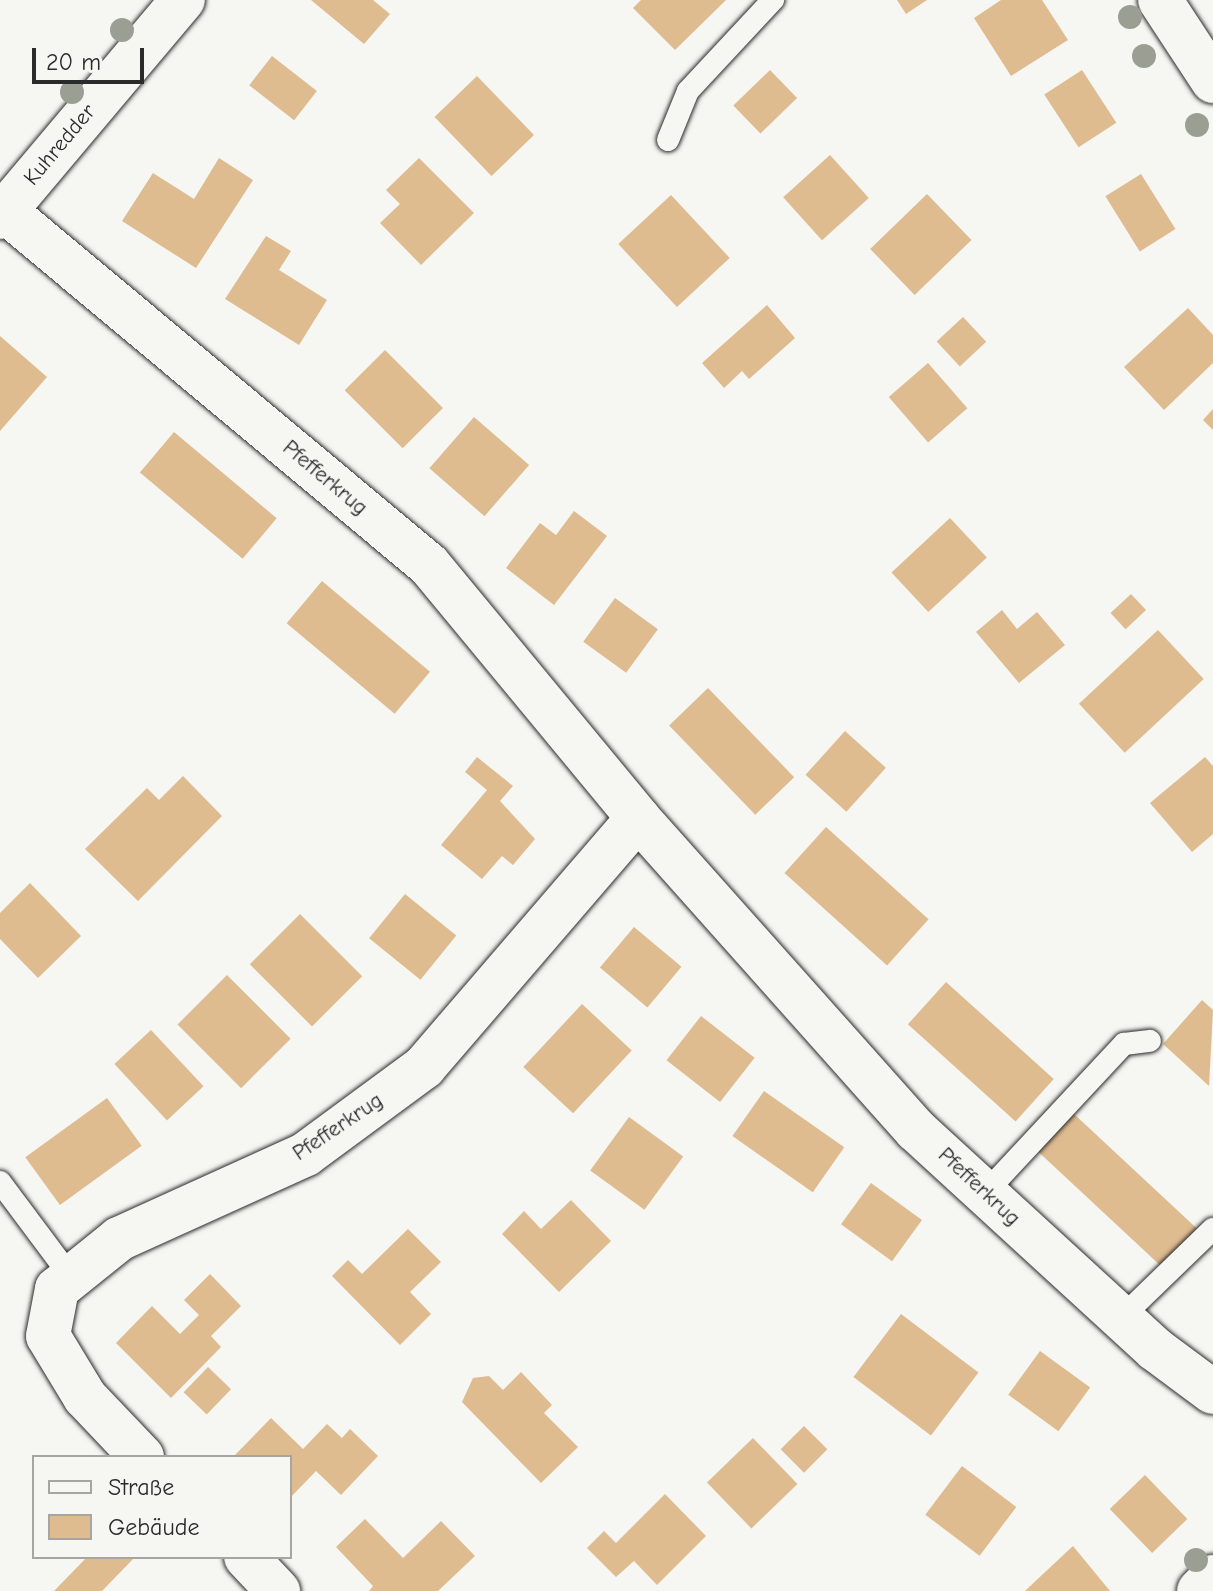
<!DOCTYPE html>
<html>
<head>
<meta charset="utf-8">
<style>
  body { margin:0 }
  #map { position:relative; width:1213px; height:1591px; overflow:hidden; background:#f6f6f2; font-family:"Comic Neue",sans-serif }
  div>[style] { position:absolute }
  .building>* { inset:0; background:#dfbb90; transform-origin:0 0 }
  .roads { filter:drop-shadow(0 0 2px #2b2b2b) drop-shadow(0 0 2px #2b2b2b) }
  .lane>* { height:22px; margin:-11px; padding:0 11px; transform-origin:11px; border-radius:11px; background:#f6f6f2 }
  .street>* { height:44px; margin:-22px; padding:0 22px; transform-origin:22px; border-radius:22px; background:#f6f6f2 }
  .secondary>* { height:44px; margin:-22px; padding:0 22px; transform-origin:22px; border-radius:22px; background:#f6f6f2 }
  .trees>* { width:24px; height:24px; margin:-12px; border-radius:50%; background:#9b9f93 }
  span { translate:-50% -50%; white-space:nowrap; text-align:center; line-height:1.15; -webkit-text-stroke:6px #f6f6f2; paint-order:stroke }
  .street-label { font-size:22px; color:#2b2b2b }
  .legend { position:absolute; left:32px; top:1455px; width:260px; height:104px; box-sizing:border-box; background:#f6f6f2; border:2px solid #a5a5a2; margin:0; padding:10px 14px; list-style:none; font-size:24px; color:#2b2b2b }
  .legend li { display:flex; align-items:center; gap:16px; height:40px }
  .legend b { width:40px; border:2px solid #a5a5a2 }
  .scale { position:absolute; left:32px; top:48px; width:112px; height:36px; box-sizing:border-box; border:4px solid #2b2b2b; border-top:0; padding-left:10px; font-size:24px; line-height:28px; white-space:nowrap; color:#2b2b2b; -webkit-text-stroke:6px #f6f6f2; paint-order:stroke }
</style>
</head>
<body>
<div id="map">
  <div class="building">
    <i style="clip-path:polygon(311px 0,373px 0,390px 14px,364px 44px)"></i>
    <i style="clip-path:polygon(641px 0,726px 0,675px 50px,633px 8px)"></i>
    <i style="clip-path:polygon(897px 0,927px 0,906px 14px)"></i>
    <i style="clip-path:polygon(1001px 0,1042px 0,1068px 40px,1011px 76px,974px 18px)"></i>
    <i style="left:272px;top:56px;width:57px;height:37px;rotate:38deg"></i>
    <i style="left:770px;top:70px;width:39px;height:51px;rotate:46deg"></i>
    <i style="left:1082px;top:70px;width:63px;height:45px;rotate:57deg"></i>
    <i style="left:477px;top:76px;width:82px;height:59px;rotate:46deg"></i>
    <i style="left:830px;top:155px;width:58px;height:63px;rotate:48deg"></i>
    <i style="clip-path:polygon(219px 158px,253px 180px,196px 268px,122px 221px,153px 173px,194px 199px)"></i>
    <i style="clip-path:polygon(419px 158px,474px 213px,421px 265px,380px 223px,400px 204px,386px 190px)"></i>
    <i style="left:1141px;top:174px;width:65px;height:42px;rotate:58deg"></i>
    <i style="left:927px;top:194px;width:64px;height:79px;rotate:46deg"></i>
    <i style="left:671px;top:195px;width:86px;height:72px;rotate:47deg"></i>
    <i style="clip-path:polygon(266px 236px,291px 251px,279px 270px,327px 300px,299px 345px,225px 299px)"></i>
    <i style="clip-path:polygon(767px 305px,795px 338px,749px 379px,742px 371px,724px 388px,702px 363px)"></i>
    <i style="clip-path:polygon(1188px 308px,1213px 335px,1213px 363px,1164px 410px,1124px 367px)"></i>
    <i style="left:963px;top:317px;width:34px;height:36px;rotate:47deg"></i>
    <i style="clip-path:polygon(0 336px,47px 377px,0 431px)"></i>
    <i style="left:385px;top:350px;width:82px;height:57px;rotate:45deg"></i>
    <i style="left:928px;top:363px;width:60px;height:52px;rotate:49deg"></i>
    <i style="clip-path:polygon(1213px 409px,1213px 430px,1203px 420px)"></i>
    <i style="left:474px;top:417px;width:73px;height:68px;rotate:41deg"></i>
    <i style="left:174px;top:432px;width:134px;height:53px;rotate:40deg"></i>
    <i style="clip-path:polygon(574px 511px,607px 536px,554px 605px,506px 568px,540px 523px,556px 535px)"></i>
    <i style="left:950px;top:518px;width:54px;height:80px;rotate:47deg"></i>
    <i style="left:322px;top:581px;width:141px;height:55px;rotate:40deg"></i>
    <i style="left:1131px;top:594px;width:22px;height:28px;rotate:47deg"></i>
    <i style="left:615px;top:598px;width:53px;height:54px;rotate:36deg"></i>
    <i style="clip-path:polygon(1002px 610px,1017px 629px,1037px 612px,1065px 645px,1019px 683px,976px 632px)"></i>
    <i style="left:1158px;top:630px;width:67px;height:108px;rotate:47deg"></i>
    <i style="left:708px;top:688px;width:124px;height:54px;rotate:46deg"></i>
    <i style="left:845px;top:731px;width:55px;height:59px;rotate:42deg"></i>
    <i style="clip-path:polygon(477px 757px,513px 786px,500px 801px,535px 839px,513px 865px,502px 856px,482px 879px,441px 845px,487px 790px,465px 772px)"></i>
    <i style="clip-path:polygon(1205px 757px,1213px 766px,1213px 834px,1192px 852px,1150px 803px)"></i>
    <i style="clip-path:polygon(183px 776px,222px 816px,138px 901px,85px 849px,147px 788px,159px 800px)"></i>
    <i style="left:826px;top:827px;width:138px;height:62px;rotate:42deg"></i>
    <i style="clip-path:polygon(30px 883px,81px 936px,38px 978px,0 939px,0 913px)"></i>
    <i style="left:405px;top:894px;width:66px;height:57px;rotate:39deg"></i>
    <i style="left:300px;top:914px;width:88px;height:71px;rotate:45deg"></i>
    <i style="left:634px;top:927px;width:62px;height:53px;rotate:40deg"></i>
    <i style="left:227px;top:975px;width:90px;height:70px;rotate:45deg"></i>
    <i style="left:946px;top:982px;width:145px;height:57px;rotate:42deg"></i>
    <i style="clip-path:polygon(1202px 1000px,1213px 1010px,1209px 1086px,1163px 1044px)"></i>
    <i style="left:582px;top:1004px;width:68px;height:86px;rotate:43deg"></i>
    <i style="left:701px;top:1016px;width:68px;height:56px;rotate:38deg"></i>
    <i style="left:151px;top:1030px;width:77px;height:50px;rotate:47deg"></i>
    <i style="left:764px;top:1091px;width:98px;height:55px;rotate:35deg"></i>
    <i style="left:107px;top:1098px;width:59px;height:101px;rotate:54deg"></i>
    <i style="left:1074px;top:1114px;width:168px;height:52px;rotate:43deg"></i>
    <i style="left:629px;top:1117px;width:67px;height:66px;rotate:36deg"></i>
    <i style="left:871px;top:1183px;width:63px;height:51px;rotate:36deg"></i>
    <i style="clip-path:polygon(571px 1200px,611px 1241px,559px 1292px,502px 1234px,524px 1211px,541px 1229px)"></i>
    <i style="clip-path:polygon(408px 1229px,441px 1262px,410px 1292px,431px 1314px,400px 1345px,332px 1276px,348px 1260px,362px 1274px)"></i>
    <i style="clip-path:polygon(210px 1274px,241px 1306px,211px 1336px,221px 1347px,171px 1398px,116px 1343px,152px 1306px,180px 1334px,199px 1315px,184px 1300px)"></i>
    <i style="left:901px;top:1314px;width:97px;height:79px;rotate:37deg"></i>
    <i style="left:1040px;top:1351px;width:62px;height:54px;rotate:36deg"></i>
    <i style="left:208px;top:1367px;width:32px;height:35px;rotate:44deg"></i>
    <i style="clip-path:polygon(521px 1372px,552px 1405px,544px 1413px,578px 1447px,541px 1483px,462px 1402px,473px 1378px,489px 1376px,503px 1390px)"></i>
    <i style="clip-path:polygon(271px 1418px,303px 1449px,327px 1424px,342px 1438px,350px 1429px,378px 1456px,341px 1495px,316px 1471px,290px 1498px,290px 1457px,235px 1455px)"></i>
    <i style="left:804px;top:1426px;width:33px;height:33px;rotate:45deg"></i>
    <i style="left:753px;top:1438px;width:64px;height:64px;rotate:46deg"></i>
    <i style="left:962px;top:1466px;width:68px;height:61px;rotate:37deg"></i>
    <i style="left:1145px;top:1475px;width:61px;height:49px;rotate:46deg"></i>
    <i style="clip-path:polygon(665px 1494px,706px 1536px,657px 1585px,634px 1561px,616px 1577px,587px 1548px,604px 1531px,616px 1543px)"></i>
    <i style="clip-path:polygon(365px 1519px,403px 1558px,441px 1521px,475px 1556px,438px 1591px,369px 1591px,373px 1586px,336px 1547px)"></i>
    <i style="clip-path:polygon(1073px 1546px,1110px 1591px,1025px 1591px,1043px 1574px)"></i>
    <i style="clip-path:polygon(87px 1557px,135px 1557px,102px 1591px,54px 1591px)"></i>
  </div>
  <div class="roads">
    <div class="lane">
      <i style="left:668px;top:140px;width:53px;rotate:-67.8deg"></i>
      <i style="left:688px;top:91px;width:125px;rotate:-47deg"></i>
      <i style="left:0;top:1182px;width:119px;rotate:53.2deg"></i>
      <i style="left:985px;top:1193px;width:204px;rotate:-47deg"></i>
      <i style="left:1124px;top:1044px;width:26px;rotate:-7deg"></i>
      <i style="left:1121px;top:1318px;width:128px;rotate:-44.1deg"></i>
    </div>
    <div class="street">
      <i style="left:5px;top:211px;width:552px;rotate:39.86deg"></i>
      <i style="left:429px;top:565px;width:328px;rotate:50.4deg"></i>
      <i style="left:638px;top:818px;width:418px;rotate:48.3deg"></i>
      <i style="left:916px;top:1130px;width:324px;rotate:42.5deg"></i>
      <i style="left:1155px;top:1349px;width:72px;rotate:36.6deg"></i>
      <i style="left:0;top:217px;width:284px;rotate:-49.9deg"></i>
      <i style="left:142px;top:1457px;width:83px;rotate:-133.5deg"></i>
      <i style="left:85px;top:1397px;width:71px;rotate:-121.2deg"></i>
      <i style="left:48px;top:1336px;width:48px;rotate:-79.2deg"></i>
      <i style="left:57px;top:1289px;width:80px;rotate:-38.9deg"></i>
      <i style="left:119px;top:1239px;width:205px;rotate:-24.4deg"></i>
      <i style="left:306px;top:1154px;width:147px;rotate:-36.4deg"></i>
      <i style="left:424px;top:1067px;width:328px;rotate:-49.3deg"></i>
      <i style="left:246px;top:1557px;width:47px;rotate:46.7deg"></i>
      <i style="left:1199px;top:1591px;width:20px;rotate:-45deg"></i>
    </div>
    <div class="secondary">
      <i style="left:1160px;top:0;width:97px;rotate:56.8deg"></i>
    </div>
  </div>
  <div class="trees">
    <i style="left:1130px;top:17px"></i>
    <i style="left:122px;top:30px"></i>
    <i style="left:1144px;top:56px"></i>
    <i style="left:72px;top:92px"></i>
    <i style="left:1197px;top:125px"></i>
    <i style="left:1196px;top:1560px"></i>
  </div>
  <div class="street-label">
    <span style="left:60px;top:145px;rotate:-50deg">Kuhredder</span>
    <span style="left:325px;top:478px;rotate:40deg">Pfefferkrug</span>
    <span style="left:338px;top:1127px;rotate:-34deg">Pfefferkrug</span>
    <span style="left:979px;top:1187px;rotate:43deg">Pfefferkrug</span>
  </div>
  <ul class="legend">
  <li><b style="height:10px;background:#f6f6f2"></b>Straße</li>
  <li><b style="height:22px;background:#dfbb90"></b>Gebäude</li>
  </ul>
  <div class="scale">20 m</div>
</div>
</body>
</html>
